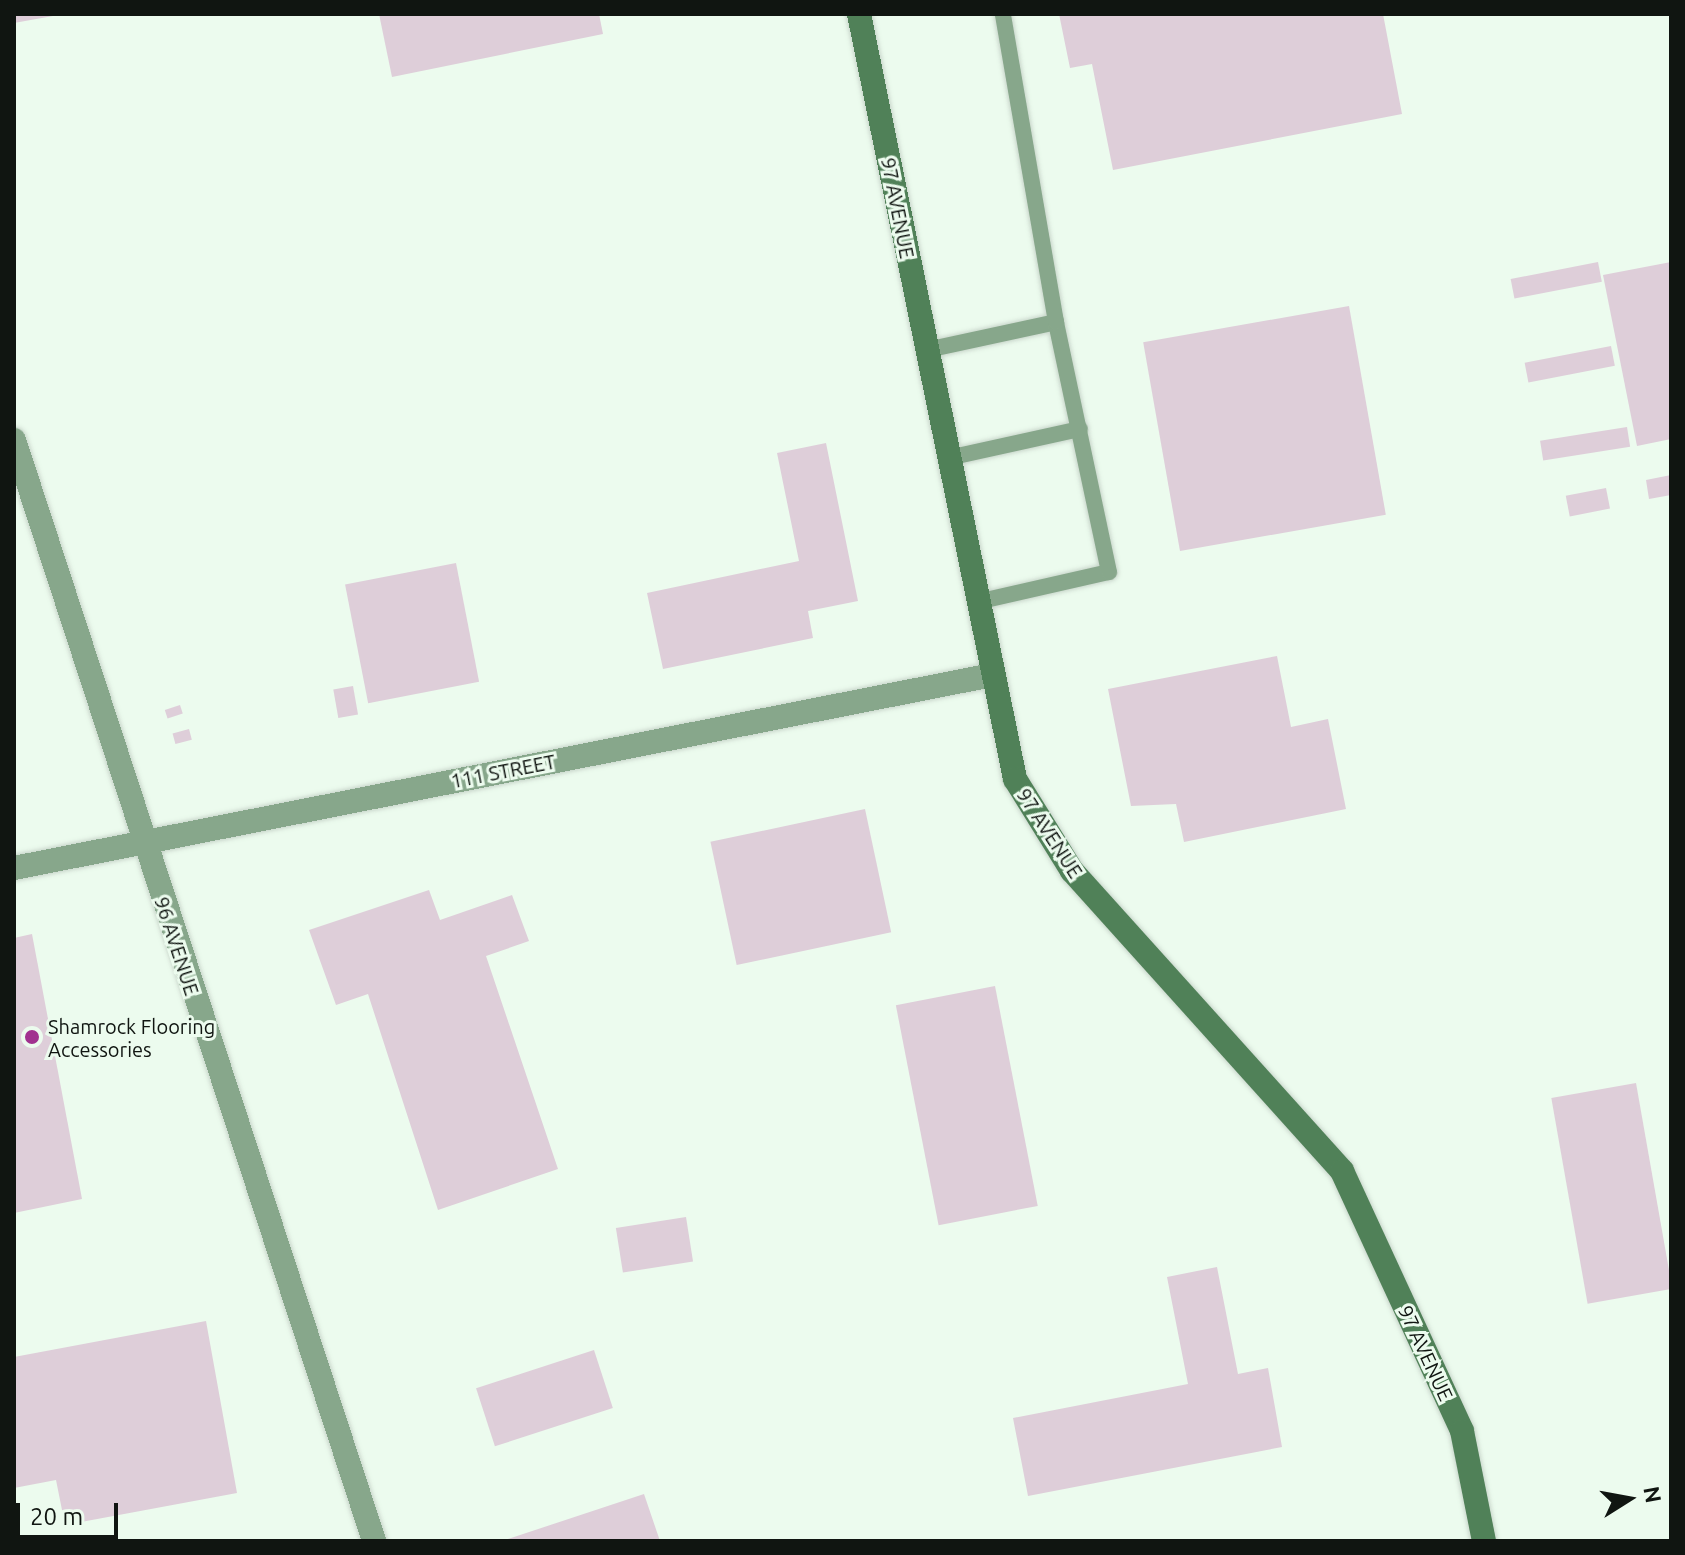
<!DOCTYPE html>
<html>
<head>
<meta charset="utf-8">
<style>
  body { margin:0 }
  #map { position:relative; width:1685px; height:1555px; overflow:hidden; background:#ecfbee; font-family:Ubuntu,sans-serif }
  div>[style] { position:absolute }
  .building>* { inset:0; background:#deced9; transform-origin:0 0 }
  .roads { filter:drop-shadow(0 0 2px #c9d6cb) drop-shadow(0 0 2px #c9d6cb) }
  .lane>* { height:16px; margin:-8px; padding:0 8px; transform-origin:8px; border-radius:8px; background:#87a78b }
  .street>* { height:24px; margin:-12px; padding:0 12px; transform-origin:12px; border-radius:12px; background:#87a78b }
  .secondary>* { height:24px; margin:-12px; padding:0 12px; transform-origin:12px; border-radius:12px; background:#508158 }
  .dots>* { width:22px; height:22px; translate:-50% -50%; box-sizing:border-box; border:4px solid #ecfbee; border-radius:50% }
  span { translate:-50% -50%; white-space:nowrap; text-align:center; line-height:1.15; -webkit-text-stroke:6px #ecfbee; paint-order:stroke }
  .street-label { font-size:20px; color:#101511 }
  .poi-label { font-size:20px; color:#101511 }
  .left { translate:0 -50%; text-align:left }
  .frame { position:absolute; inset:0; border:16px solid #101511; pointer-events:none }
  .north { position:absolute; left:1589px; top:1459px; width:80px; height:80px; -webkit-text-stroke:6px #ecfbee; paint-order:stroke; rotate:79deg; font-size:22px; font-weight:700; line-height:32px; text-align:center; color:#101511 }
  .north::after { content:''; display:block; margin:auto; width:28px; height:36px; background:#101511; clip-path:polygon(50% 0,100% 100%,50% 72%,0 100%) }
  .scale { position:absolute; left:16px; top:1503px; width:102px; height:36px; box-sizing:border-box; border:4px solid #101511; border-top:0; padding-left:10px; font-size:24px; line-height:28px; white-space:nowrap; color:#101511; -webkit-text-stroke:6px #ecfbee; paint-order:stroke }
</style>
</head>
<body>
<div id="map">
  <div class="building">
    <i style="clip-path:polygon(14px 14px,53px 14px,53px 16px,14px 23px)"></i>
    <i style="clip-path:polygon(379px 14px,599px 14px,603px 34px,392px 77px)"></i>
    <i style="clip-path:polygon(1059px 14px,1383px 14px,1402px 114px,1113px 170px,1092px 64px,1070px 68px)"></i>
    <i style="left:1598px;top:262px;width:20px;height:89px;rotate:79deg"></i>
    <i style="clip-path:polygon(1671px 262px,1671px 439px,1637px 446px,1603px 275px)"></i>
    <i style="left:1349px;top:306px;width:212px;height:209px;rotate:80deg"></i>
    <i style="left:1611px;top:346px;width:20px;height:88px;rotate:79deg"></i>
    <i style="left:1627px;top:427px;width:20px;height:88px;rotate:81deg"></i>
    <i style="clip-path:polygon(826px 443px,858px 601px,808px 611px,813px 638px,663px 669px,647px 593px,799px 561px,777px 453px)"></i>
    <i style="clip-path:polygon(1671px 475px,1671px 495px,1649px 499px,1646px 480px)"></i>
    <i style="left:1606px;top:488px;width:21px;height:41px;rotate:79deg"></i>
    <i style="left:456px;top:563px;width:121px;height:113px;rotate:79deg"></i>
    <i style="clip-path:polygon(1277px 656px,1291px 727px,1328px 719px,1346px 809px,1184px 842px,1176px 804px,1131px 806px,1108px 689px)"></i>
    <i style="left:353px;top:686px;width:29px;height:20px;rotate:80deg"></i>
    <i style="left:180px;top:705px;width:9px;height:16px;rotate:72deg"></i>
    <i style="left:189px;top:729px;width:11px;height:17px;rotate:75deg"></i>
    <i style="left:865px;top:809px;width:126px;height:158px;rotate:78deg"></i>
    <i style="clip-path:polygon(429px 890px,440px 920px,512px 895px,529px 941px,486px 956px,558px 1169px,438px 1210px,368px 994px,336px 1005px,309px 930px)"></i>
    <i style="clip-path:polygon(32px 934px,82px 1199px,14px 1213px,14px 938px)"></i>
    <i style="left:995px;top:986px;width:224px;height:101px;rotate:79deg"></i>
    <i style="left:1636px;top:1083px;width:209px;height:86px;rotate:80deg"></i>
    <i style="left:686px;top:1217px;width:45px;height:71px;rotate:81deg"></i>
    <i style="clip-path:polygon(1217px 1267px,1238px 1374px,1268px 1368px,1282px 1447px,1028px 1496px,1013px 1418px,1188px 1384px,1167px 1277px)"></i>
    <i style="clip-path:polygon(206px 1321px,237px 1493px,65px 1525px,56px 1480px,14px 1488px,14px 1357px)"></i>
    <i style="left:594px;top:1350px;width:61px;height:124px;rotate:72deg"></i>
    <i style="clip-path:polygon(644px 1494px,660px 1541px,505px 1541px,505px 1540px)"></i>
  </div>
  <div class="roads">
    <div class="lane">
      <i style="left:927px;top:350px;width:132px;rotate:-12.2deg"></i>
      <i style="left:948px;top:458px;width:135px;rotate:-12.4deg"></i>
      <i style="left:977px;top:602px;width:135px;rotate:-12.8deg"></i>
      <i style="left:1109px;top:572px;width:256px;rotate:-102deg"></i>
      <i style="left:1056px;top:322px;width:313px;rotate:-99.8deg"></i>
    </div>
    <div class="street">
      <i style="left:14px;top:440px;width:1158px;rotate:71.89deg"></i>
      <i style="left:14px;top:868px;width:997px;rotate:-11.16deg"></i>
    </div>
    <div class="secondary">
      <i style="left:859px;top:14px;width:781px;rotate:78.47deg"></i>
      <i style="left:1015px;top:779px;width:108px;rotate:58.2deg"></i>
      <i style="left:1072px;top:871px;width:404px;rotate:48deg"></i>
      <i style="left:1342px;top:1171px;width:286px;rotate:65.2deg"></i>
      <i style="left:1462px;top:1431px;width:112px;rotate:78.7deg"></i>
    </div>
  </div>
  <div class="dots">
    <i style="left:32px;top:1037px;background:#a1318f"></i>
  </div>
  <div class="street-label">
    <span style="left:898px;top:208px;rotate:79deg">97 AVENUE</span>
    <span style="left:503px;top:771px;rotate:-11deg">111 STREET</span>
    <span style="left:1050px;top:833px;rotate:57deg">97 AVENUE</span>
    <span style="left:177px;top:946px;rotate:72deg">96 AVENUE</span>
    <span style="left:1426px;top:1353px;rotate:65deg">97 AVENUE</span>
  </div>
  <div class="poi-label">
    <span class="left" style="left:48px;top:1038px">Shamrock Flooring<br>Accessories</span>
  </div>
  <div class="frame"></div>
  <div class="north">N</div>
  <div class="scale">20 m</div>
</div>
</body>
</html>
